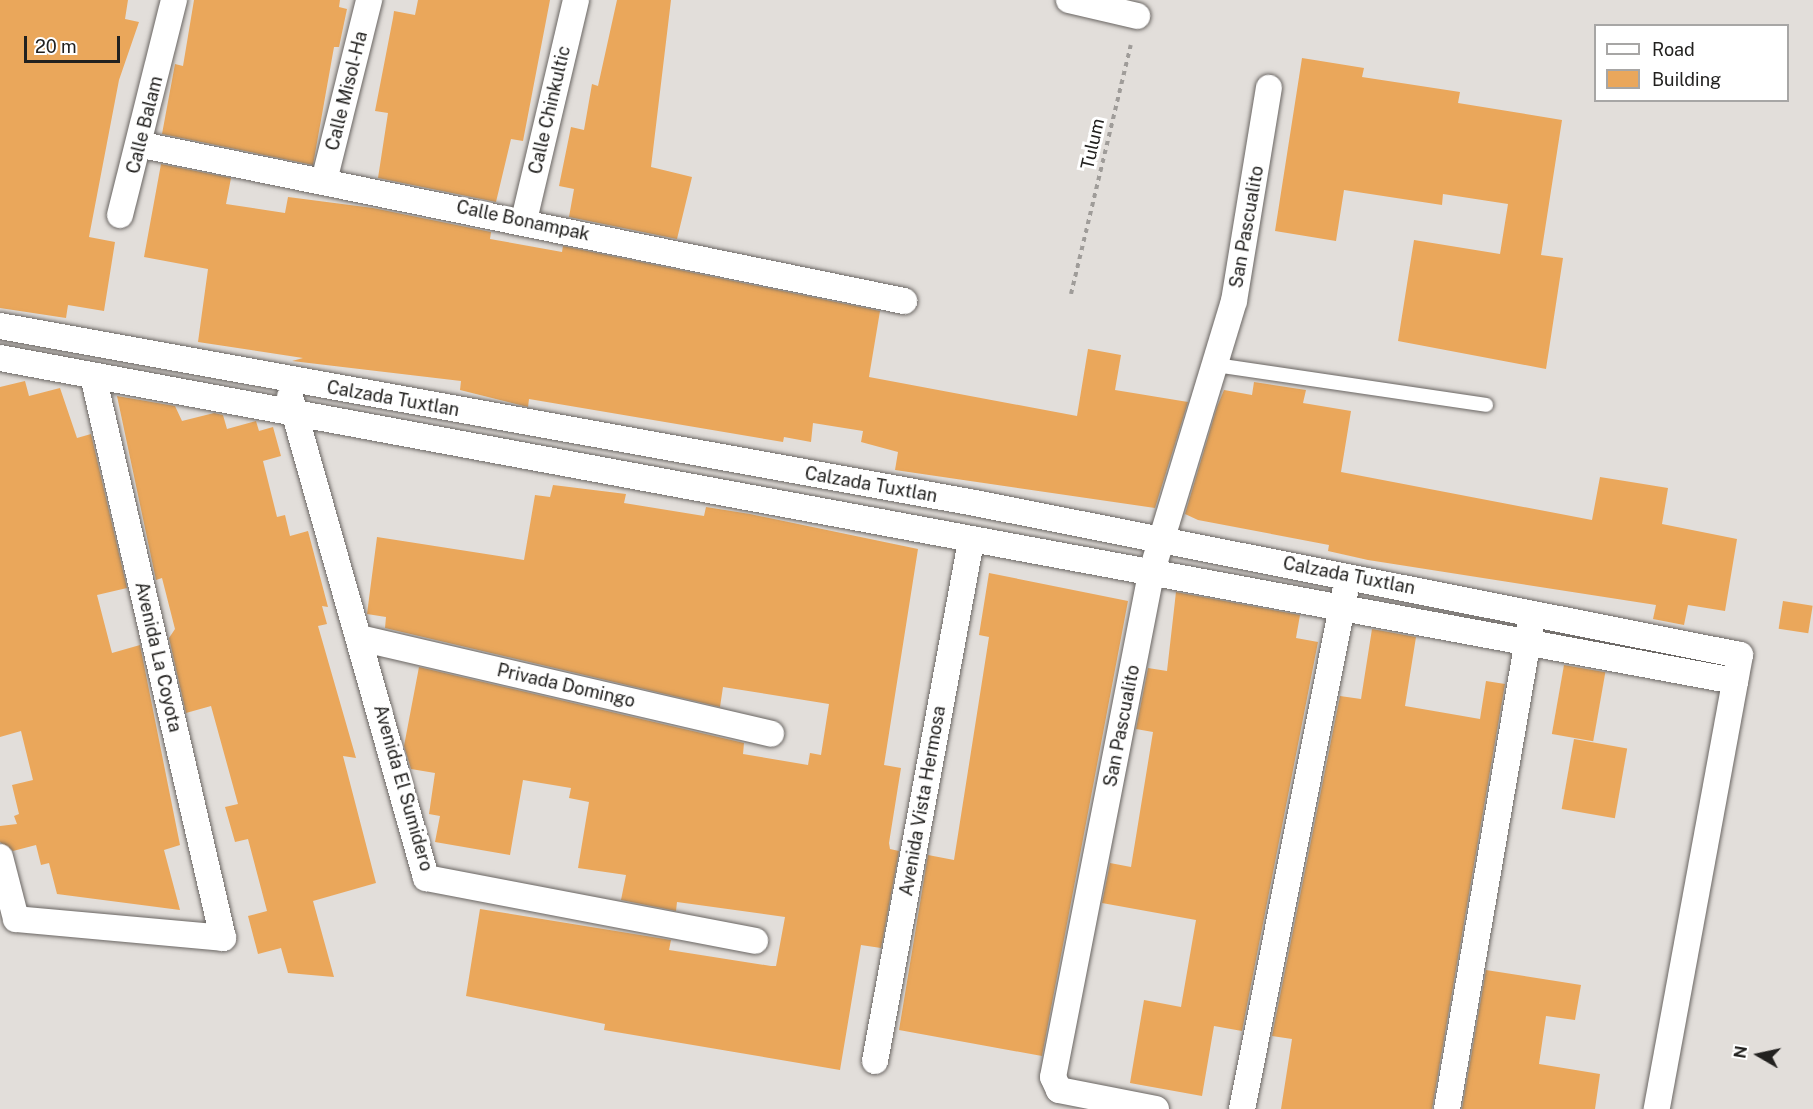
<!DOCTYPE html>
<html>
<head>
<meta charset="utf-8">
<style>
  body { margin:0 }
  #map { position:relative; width:1813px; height:1109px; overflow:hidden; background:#e2deda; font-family:"Public Sans",sans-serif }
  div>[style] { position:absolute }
  .building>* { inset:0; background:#eaa75b; transform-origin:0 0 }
  .path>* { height:4px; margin-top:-2px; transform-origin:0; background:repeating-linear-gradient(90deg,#9f9c99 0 4.5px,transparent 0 9px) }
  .roads { filter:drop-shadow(0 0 2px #6a6663) drop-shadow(0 0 2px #6a6663) }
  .service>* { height:14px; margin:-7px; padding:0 7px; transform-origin:7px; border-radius:7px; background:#fff }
  .minor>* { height:26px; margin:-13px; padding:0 13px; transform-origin:13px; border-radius:13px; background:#fff }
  span { translate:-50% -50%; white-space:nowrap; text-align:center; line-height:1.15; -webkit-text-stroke:6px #fff; paint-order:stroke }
  .street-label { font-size:18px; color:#22211f }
  .legend { position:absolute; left:1594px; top:24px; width:195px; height:78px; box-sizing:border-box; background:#fff; border:2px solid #a7a6a5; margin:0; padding:8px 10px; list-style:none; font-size:18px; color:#22211f }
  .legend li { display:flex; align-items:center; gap:12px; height:30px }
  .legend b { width:30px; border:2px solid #a7a6a5 }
  .north { position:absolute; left:1729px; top:1025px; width:60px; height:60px; -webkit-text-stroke:4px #fff; paint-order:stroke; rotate:279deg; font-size:16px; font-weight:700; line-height:24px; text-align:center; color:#22211f }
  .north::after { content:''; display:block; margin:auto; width:21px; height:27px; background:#22211f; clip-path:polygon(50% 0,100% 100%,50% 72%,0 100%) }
  .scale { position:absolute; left:24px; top:36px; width:96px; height:27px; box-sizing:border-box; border:3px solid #22211f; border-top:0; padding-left:8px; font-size:18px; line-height:21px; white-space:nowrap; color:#22211f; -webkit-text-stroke:4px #fff; paint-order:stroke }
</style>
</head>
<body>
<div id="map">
  <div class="building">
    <i style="clip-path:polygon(0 0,128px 0,125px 19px,139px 22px,119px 80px,89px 237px,115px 242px,104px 311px,68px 305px,66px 318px,0 308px)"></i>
    <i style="clip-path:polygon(194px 0,340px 0,339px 7px,347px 9px,339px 47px,334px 47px,313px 165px,162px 134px,175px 64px,183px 66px)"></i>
    <i style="clip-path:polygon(418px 0,550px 0,523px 141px,511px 139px,496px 202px,378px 178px,388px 113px,375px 111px,393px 18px,394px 11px,415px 15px)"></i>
    <i style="clip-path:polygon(617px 0,671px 0,651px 167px,692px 177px,677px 239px,569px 217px,574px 189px,559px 186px,571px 127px,584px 130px,592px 84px,598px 86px)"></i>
    <i style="clip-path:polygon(1302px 58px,1364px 68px,1362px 77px,1460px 92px,1458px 103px,1562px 120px,1541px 255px,1563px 258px,1546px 369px,1398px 341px,1414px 240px,1500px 254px,1508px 204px,1443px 194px,1442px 205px,1344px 190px,1336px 241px,1275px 231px)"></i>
    <i style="clip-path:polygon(161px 164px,231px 178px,226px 204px,285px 213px,288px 197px,373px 208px,491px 232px,490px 239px,562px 252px,563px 246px,880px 311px,869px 377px,1077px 416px,1088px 349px,1121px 355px,1115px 390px,1188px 402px,1155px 508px,895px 470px,898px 452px,861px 442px,863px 431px,813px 423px,811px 442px,784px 437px,783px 442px,529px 399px,528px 407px,460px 390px,461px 381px,292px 361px,303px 358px,198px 342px,208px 269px,144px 257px)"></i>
    <i style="clip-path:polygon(25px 381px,29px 396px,60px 388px,77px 438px,91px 434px,127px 588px,97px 595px,112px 653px,140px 645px,180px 845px,164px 850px,180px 910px,57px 894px,49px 863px,41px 865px,36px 845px,13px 851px,0 842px,0 826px,17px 824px,14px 816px,19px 814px,12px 785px,33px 780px,21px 731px,0 737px,0 387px)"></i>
    <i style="clip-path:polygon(1254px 382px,1306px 390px,1303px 403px,1351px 411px,1341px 472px,1592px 520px,1600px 477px,1668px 488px,1662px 524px,1737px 539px,1725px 611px,1688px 605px,1684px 625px,1653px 619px,1656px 605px,1368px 560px,1328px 551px,1329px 545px,1198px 520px,1185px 514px,1217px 407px,1224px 390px,1252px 395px)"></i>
    <i style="clip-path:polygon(117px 396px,175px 406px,182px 421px,214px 413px,223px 415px,227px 429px,256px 421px,259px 431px,273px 427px,281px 456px,263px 461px,277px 517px,285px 515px,290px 536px,308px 531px,328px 607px,322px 606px,327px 624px,318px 626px,356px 758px,343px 756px,376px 883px,313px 901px,334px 977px,288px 973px,281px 948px,258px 954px,248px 916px,267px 911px,248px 839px,235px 842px,225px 807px,238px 804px,211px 706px,186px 713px,169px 638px,175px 629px,162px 578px,156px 580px)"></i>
    <i style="clip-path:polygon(553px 485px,626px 494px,624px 503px,704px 516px,706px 507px,750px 514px,918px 549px,884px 765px,901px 768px,889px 843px,890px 849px,899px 851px,881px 948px,861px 945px,840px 1070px,604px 1030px,605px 1024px,466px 996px,480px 909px,671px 940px,669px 950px,771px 966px,776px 966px,785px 917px,677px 902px,676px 911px,621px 900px,626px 875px,578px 868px,589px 802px,569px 798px,571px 788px,523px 780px,510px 855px,435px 842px,440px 816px,429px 814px,435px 773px,411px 769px,404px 746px,419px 667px,744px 743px,743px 754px,808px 765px,810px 753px,821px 755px,829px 704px,723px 687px,720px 707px,385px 628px,386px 617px,367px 614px,377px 537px,524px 560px,535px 495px,550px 497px)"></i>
    <i style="clip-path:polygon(989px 573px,1128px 601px,1042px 1056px,899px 1030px,928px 855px,954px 860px,989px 637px,979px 635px)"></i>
    <i style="clip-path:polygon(1176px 592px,1300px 615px,1296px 638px,1318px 642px,1242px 1031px,1214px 1026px,1202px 1096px,1130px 1083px,1144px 1000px,1181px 1007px,1196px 920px,1102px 903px,1110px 863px,1131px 867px,1153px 732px,1136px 729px,1148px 668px,1167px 671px)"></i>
    <i style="left:1783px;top:601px;width:30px;height:28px;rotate:9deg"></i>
    <i style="clip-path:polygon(1372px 629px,1416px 637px,1405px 706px,1480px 719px,1486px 681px,1505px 684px,1432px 1109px,1281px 1109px,1292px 1039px,1272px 1036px,1340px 696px,1361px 699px)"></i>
    <i style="left:1564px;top:665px;width:42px;height:70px;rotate:10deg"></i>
    <i style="left:1574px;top:739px;width:54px;height:71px;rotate:10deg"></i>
    <i style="clip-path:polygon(1486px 970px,1581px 985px,1575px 1020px,1546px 1016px,1539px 1064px,1600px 1074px,1595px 1109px,1462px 1109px)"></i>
  </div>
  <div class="path">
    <i style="left:1071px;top:294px;width:256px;rotate:-76.5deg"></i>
  </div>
  <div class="roads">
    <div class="service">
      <i style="left:1216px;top:365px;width:273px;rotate:8.4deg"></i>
    </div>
    <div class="minor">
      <i style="left:1069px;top:0;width:70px;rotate:13.2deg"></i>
      <i style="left:142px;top:145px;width:778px;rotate:11.57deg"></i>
      <i style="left:324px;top:181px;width:187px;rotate:-76deg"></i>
      <i style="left:120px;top:215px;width:222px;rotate:-75.9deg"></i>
      <i style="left:524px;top:220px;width:226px;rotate:-76.7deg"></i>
      <i style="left:0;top:326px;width:991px;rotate:10.29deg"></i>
      <i style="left:975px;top:503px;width:780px;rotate:11.24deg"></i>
      <i style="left:1740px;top:655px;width:462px;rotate:100.4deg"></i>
      <i style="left:0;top:358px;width:1765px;rotate:10.55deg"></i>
      <i style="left:290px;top:397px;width:500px;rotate:74.2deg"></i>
      <i style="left:426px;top:878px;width:335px;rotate:10.8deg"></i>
      <i style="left:360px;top:638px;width:422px;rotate:13.1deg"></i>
      <i style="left:0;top:857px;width:64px;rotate:75.5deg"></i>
      <i style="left:16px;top:919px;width:208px;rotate:5.2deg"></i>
      <i style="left:223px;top:938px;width:577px;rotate:-103.02deg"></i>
      <i style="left:875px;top:1061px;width:529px;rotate:-79.54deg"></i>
      <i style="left:1156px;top:1109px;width:99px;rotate:-168.9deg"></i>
      <i style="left:1059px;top:1090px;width:14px;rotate:-115deg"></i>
      <i style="left:1053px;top:1077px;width:512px;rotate:-78.98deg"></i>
      <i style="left:1151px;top:574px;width:285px;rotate:-73.1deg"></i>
      <i style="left:1234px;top:301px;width:216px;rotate:-80.7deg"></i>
      <i style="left:1242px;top:1109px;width:527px;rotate:-78.73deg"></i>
      <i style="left:1447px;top:1109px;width:492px;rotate:-80.2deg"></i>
    </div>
  </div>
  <div class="street-label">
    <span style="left:347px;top:91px;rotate:-76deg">Calle Misol-Ha</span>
    <span style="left:550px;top:110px;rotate:-77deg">Calle Chinkultic</span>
    <span style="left:145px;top:125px;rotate:-76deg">Calle Balam</span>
    <span style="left:1093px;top:144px;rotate:-77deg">Tulum</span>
    <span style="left:523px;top:221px;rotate:12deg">Calle Bonampak</span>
    <span style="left:1247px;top:227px;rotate:-80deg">San Pascualito</span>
    <span style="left:393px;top:399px;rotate:10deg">Calzada Tuxtlan</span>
    <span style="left:871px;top:485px;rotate:10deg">Calzada Tuxtlan</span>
    <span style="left:1349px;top:576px;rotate:11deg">Calzada Tuxtlan</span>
    <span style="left:158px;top:657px;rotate:77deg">Avenida La Coyota</span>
    <span style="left:566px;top:686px;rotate:13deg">Privada Domingo</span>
    <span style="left:1122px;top:726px;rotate:-79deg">San Pascualito</span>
    <span style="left:403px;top:788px;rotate:74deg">Avenida El Sumidero</span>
    <span style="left:923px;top:801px;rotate:-80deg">Avenida Vista Hermosa</span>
  </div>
  <ul class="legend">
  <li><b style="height:8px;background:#fff"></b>Road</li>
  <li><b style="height:16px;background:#eaa75b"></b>Building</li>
  </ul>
  <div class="north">N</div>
  <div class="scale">20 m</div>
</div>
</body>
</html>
